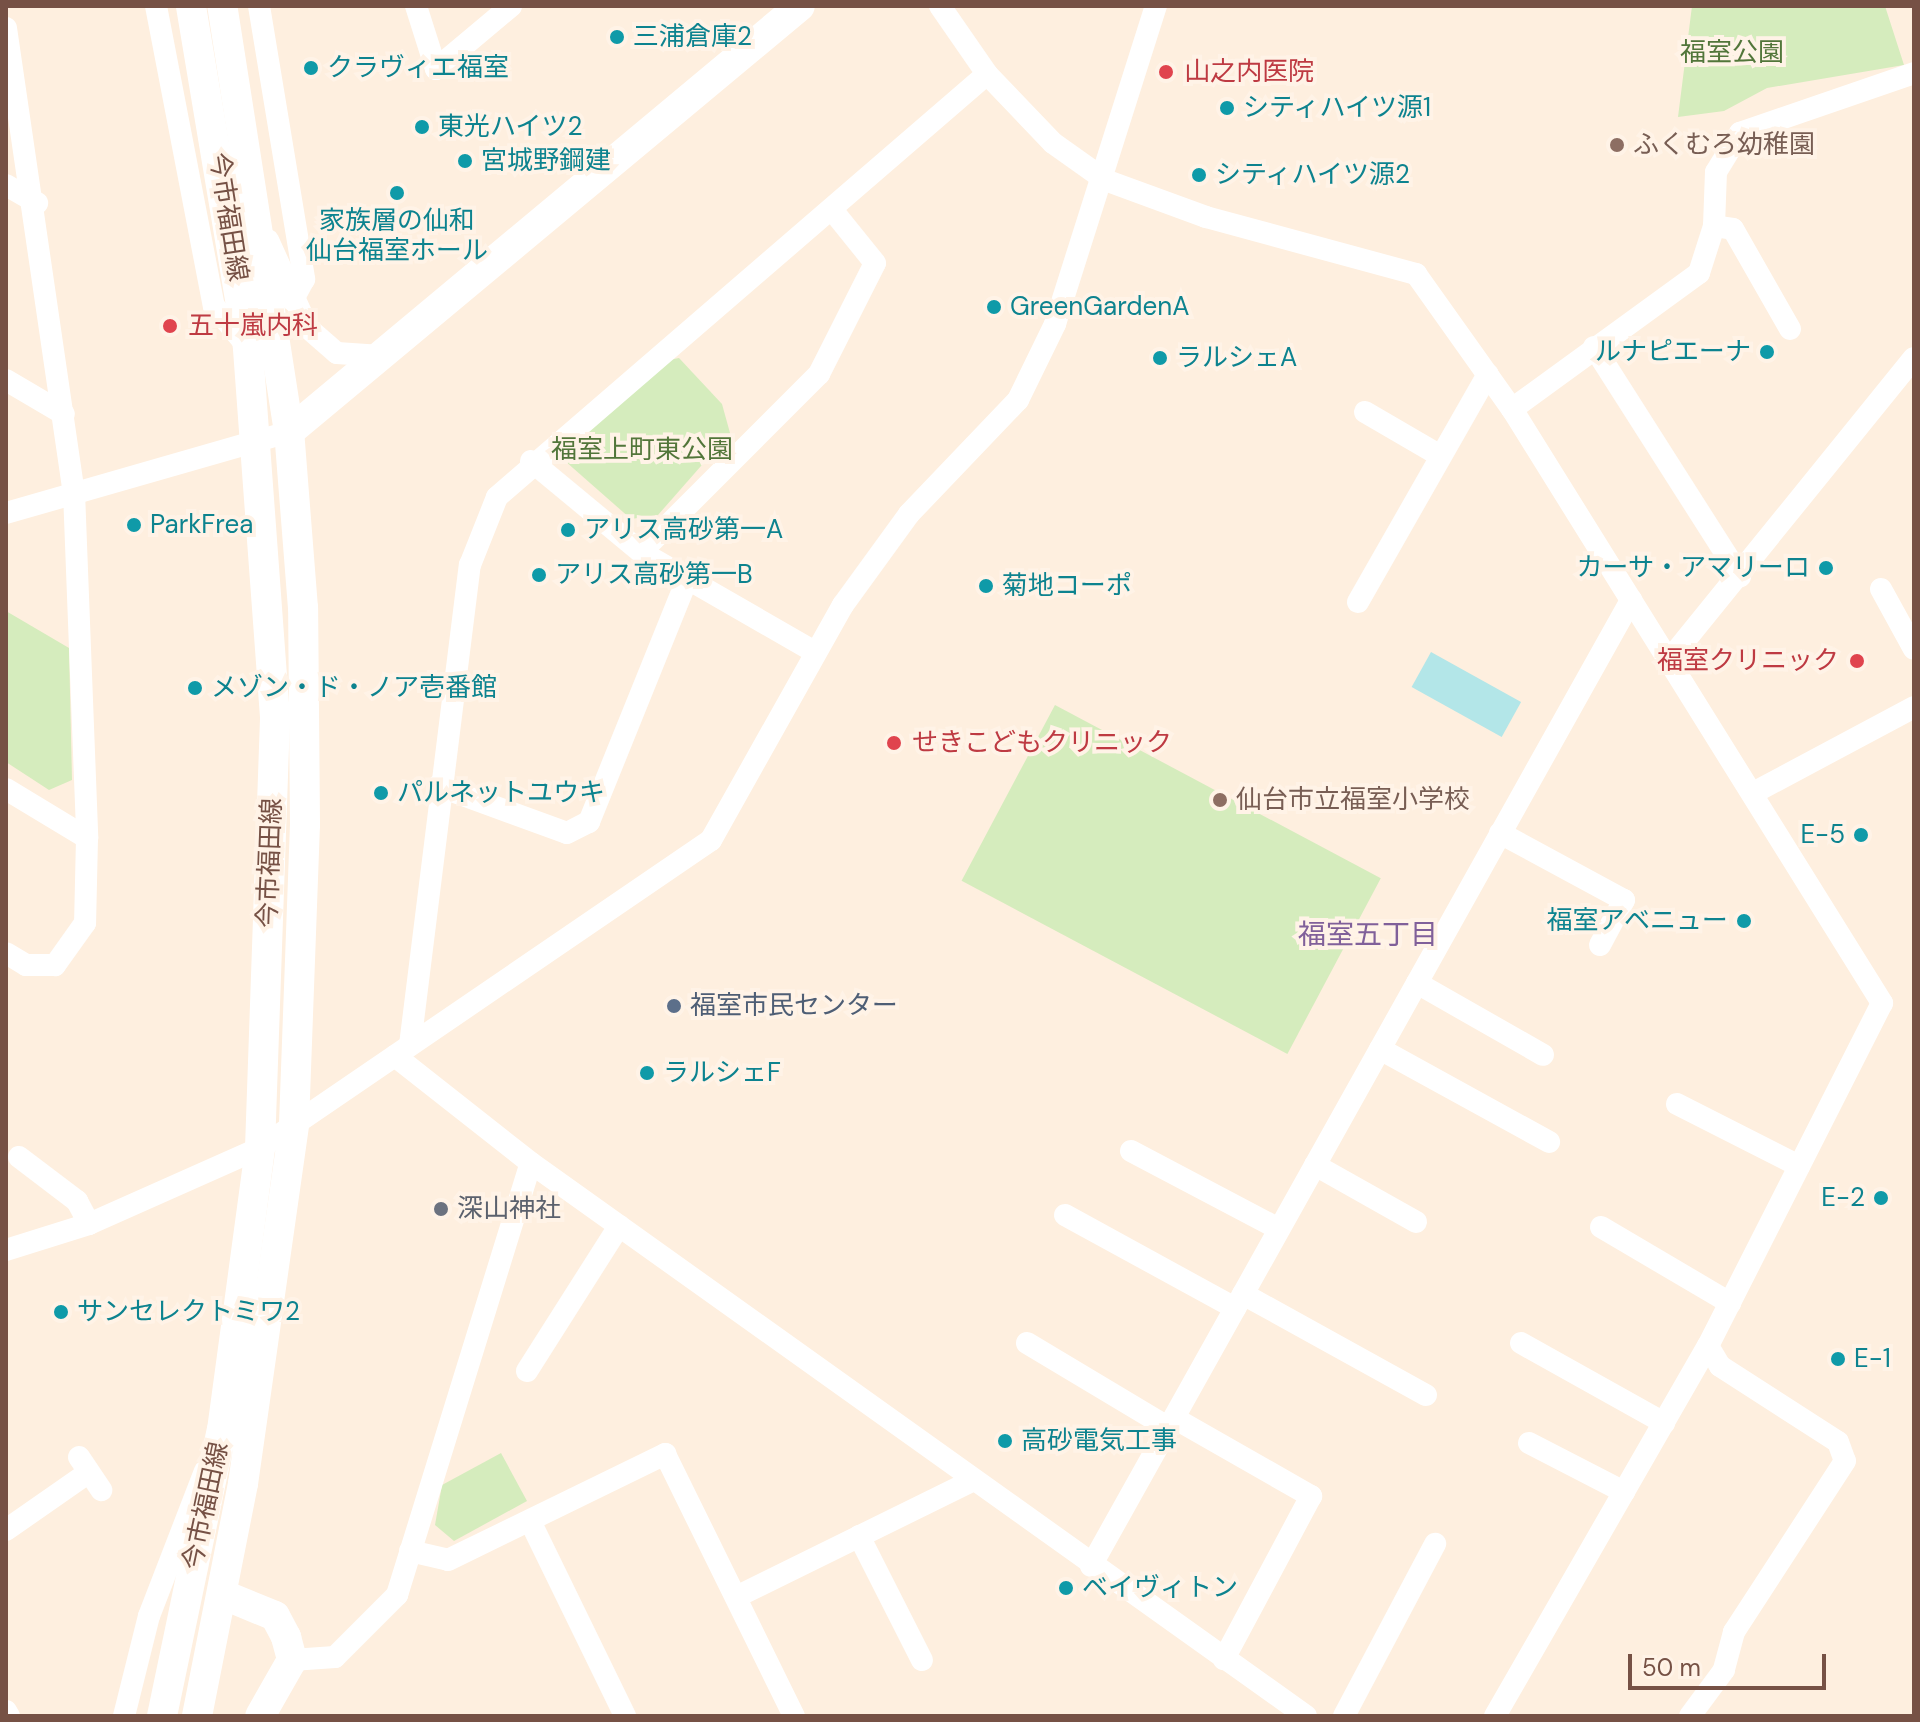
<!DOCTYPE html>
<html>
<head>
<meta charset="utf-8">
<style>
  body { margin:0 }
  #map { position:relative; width:1920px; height:1722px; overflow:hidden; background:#feefdf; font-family:"DM Sans","Noto Sans JP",sans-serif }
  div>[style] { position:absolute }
  .green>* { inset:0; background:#d5ecbd; transform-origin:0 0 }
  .water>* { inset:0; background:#b3e6e8; transform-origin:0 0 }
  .street>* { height:22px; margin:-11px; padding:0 11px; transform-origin:11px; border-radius:11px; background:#fff }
  .secondary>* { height:30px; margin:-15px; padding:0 15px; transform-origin:15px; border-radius:15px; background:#fff }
  .dots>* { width:22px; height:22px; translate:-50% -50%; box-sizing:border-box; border:4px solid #fff3e7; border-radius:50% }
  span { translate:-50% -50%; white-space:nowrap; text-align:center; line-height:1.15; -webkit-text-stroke:8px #fff3e7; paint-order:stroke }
  .culture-label { font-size:26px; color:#0d838f }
  .left { translate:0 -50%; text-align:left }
  .right { translate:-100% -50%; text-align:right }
  .park-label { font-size:26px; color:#52763a }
  .health-label { font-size:26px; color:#be3a42 }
  .education-label { font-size:26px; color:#785e54 }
  .street-label { font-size:26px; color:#765145 }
  .service-label { font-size:26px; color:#4e5e75 }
  .worship-label { font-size:26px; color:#5b616d }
  .neighbourhood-label { font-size:28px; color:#80609a }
  .frame { position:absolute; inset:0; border:8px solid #765145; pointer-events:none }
  .scale { position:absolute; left:1628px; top:1654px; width:198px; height:36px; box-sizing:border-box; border:4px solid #765145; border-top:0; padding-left:10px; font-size:24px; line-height:28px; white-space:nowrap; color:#765145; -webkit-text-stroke:6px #fff3e7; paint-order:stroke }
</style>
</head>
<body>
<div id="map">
  <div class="green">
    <i style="clip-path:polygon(1692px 6px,1885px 6px,1904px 65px,1767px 88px,1724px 111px,1678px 117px)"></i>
    <i style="clip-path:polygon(679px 358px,722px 404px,730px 433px,658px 515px,631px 519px,565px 461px,561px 444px,659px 362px)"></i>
    <i style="clip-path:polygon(6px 611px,69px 648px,72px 780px,49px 790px,6px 762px)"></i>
    <i style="left:1055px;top:705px;width:369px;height:199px;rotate:28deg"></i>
    <i style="clip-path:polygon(501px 1453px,527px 1501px,454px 1541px,435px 1525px,442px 1485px)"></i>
  </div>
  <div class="water">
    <i style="left:1431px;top:652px;width:103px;height:40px;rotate:29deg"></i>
  </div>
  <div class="street">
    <i style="left:156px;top:6px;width:306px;rotate:79.1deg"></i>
    <i style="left:214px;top:306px;width:52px;rotate:50.5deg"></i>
    <i style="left:259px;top:6px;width:277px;rotate:80.6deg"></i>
    <i style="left:304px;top:279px;width:24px;rotate:118deg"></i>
    <i style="left:416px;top:6px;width:66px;rotate:72.4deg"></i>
    <i style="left:436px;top:69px;width:98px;rotate:-40deg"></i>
    <i style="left:940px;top:6px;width:83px;rotate:55.3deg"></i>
    <i style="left:987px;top:74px;width:95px;rotate:46.3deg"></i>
    <i style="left:1053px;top:143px;width:64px;rotate:35.4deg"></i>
    <i style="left:1105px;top:180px;width:108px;rotate:20.1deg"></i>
    <i style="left:1206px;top:217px;width:218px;rotate:15.2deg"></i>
    <i style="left:1416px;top:274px;width:166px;rotate:54.6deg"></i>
    <i style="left:1512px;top:409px;width:700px;rotate:58.08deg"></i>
    <i style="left:1882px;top:1003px;width:385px;rotate:116.9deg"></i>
    <i style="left:1708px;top:1346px;width:23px;rotate:59deg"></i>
    <i style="left:1720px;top:1366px;width:140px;rotate:32.8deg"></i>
    <i style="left:1838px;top:1442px;width:20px;rotate:70deg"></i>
    <i style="left:1845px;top:1461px;width:204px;rotate:123deg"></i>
    <i style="left:1734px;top:1632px;width:39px;rotate:105deg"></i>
    <i style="left:1724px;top:1670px;width:57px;rotate:126.5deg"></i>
    <i style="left:6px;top:28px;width:469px;rotate:81.7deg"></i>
    <i style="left:74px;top:492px;width:346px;rotate:87.8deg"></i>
    <i style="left:87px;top:838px;width:85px;rotate:91.3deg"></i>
    <i style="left:85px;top:923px;width:52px;rotate:125.5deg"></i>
    <i style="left:55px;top:965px;width:29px;rotate:180deg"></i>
    <i style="left:26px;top:965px;width:23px;rotate:-149deg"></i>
    <i style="left:6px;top:185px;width:36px;rotate:30deg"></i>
    <i style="left:1714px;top:226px;width:19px;rotate:9deg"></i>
    <i style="left:1733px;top:229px;width:115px;rotate:60.3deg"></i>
    <i style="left:268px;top:240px;width:97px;rotate:65.6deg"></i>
    <i style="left:308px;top:328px;width:38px;rotate:41deg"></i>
    <i style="left:337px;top:353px;width:44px;rotate:3.9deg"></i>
    <i style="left:1594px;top:347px;width:272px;rotate:57.5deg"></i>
    <i style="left:6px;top:380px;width:67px;rotate:30.4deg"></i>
    <i style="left:1512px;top:409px;width:231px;rotate:-36deg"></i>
    <i style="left:1699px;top:273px;width:49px;rotate:-72.3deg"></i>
    <i style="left:1714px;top:226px;width:54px;rotate:-87.9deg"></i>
    <i style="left:1716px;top:172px;width:46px;rotate:-58.4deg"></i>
    <i style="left:1740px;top:133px;width:184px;rotate:-19deg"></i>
    <i style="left:1365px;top:412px;width:86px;rotate:30.2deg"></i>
    <i style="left:531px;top:461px;width:143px;rotate:39.6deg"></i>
    <i style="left:641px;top:552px;width:201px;rotate:29.9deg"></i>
    <i style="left:6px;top:513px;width:294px;rotate:-16deg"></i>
    <i style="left:641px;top:552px;width:252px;rotate:-45deg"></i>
    <i style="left:819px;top:374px;width:124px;rotate:-63.2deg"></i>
    <i style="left:875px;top:263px;width:67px;rotate:-128.9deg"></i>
    <i style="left:1881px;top:589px;width:68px;rotate:61.2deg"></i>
    <i style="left:1358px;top:602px;width:262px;rotate:-60.3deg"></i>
    <i style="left:1670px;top:659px;width:387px;rotate:-51deg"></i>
    <i style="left:438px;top:786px;width:137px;rotate:20deg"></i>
    <i style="left:567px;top:833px;width:25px;rotate:-27deg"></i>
    <i style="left:589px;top:822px;width:262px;rotate:-68deg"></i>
    <i style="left:6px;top:789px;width:95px;rotate:31.2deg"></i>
    <i style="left:1755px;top:792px;width:180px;rotate:-28.1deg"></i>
    <i style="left:1500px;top:833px;width:141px;rotate:28.4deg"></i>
    <i style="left:1624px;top:900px;width:51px;rotate:118.1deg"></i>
    <i style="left:1417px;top:983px;width:145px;rotate:29.7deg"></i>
    <i style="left:410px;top:1045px;width:484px;rotate:-82.9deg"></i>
    <i style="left:470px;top:565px;width:73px;rotate:-68.3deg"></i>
    <i style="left:497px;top:497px;width:647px;rotate:-40.8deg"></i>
    <i style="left:1380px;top:1049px;width:193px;rotate:28.8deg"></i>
    <i style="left:395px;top:1056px;width:173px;rotate:38.2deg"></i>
    <i style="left:531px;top:1163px;width:952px;rotate:35.51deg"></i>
    <i style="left:1677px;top:1104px;width:137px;rotate:26.9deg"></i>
    <i style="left:1131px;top:1151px;width:167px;rotate:27.8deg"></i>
    <i style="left:19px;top:1157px;width:73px;rotate:37.2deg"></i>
    <i style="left:77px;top:1201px;width:26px;rotate:62deg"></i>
    <i style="left:1315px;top:1165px;width:116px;rotate:29.4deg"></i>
    <i style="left:1065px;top:1215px;width:194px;rotate:28.7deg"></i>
    <i style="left:1601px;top:1227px;width:150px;rotate:30.5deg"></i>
    <i style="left:6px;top:1250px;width:87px;rotate:-17.4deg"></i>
    <i style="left:89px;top:1224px;width:187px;rotate:-24deg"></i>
    <i style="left:260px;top:1148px;width:546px;rotate:-34.33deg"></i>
    <i style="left:711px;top:840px;width:270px;rotate:-60.7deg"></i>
    <i style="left:843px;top:605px;width:112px;rotate:-54deg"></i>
    <i style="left:909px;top:514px;width:158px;rotate:-46.3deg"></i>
    <i style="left:1018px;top:400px;width:85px;rotate:-64deg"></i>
    <i style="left:1055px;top:324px;width:334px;rotate:-72.4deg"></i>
    <i style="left:1243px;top:1294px;width:209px;rotate:28.9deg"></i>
    <i style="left:1027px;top:1343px;width:165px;rotate:30.9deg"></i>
    <i style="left:1521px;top:1343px;width:164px;rotate:29.2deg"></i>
    <i style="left:527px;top:1371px;width:172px;rotate:-57.6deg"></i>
    <i style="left:1174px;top:1418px;width:158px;rotate:29.7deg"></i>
    <i style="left:1311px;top:1496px;width:185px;rotate:118.1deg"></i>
    <i style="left:1529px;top:1443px;width:107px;rotate:27.3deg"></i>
    <i style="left:79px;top:1457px;width:40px;rotate:56deg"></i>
    <i style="left:530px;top:1521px;width:217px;rotate:64deg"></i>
    <i style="left:6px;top:1530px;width:101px;rotate:-34.9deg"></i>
    <i style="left:859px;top:1536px;width:139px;rotate:63.1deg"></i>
    <i style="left:410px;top:1551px;width:39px;rotate:13deg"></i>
    <i style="left:448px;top:1560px;width:242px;rotate:-26deg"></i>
    <i style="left:665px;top:1454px;width:292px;rotate:63.8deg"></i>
    <i style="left:1091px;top:1566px;width:1107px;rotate:-60.79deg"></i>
    <i style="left:736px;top:1597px;width:263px;rotate:-26.2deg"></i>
    <i style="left:292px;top:1660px;width:43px;rotate:-4deg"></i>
    <i style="left:335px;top:1657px;width:88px;rotate:-45deg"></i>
    <i style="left:397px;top:1595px;width:452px;rotate:-72.8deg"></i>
    <i style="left:6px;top:1711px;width:6px;rotate:59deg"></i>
    <i style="left:124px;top:1716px;width:103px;rotate:-76deg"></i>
    <i style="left:149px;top:1616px;width:155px;rotate:-68.9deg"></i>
    <i style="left:1344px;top:1716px;width:195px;rotate:-62.1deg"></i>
    <i style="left:1495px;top:1716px;width:427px;rotate:-60.1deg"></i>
  </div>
  <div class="secondary">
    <i style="left:289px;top:432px;width:665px;rotate:-39.82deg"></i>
    <i style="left:224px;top:1595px;width:55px;rotate:22.4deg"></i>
    <i style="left:275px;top:1616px;width:24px;rotate:62deg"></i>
    <i style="left:286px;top:1637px;width:24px;rotate:75deg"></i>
    <i style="left:292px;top:1660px;width:64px;rotate:119.7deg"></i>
    <i style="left:162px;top:1716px;width:292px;rotate:-78.2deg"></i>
    <i style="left:222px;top:1430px;width:285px;rotate:-82.3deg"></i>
    <i style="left:260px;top:1148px;width:431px;rotate:-88deg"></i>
    <i style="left:275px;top:717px;width:371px;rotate:-94.2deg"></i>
    <i style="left:248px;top:347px;width:346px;rotate:-99.5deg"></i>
    <i style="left:197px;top:1716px;width:237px;rotate:-78.8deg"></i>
    <i style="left:243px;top:1484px;width:364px;rotate:-81.9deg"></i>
    <i style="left:294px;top:1124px;width:299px;rotate:-87.9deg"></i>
    <i style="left:305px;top:825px;width:217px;rotate:-90.5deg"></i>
    <i style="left:303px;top:608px;width:177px;rotate:-94.5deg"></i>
    <i style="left:289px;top:432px;width:431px;rotate:-98.9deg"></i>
  </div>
  <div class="dots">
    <i style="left:617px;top:37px;background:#0f9aa8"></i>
    <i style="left:311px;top:68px;background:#0f9aa8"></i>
    <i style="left:1166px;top:72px;background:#e0444e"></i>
    <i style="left:1227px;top:108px;background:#0f9aa8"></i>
    <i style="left:422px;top:127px;background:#0f9aa8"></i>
    <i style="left:1617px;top:145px;background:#8d6e63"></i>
    <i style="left:465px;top:161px;background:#0f9aa8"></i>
    <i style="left:1199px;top:175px;background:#0f9aa8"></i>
    <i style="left:397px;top:193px;background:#0f9aa8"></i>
    <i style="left:994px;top:307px;background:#0f9aa8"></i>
    <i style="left:170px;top:326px;background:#e0444e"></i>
    <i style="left:1767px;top:352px;background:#0f9aa8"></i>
    <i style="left:1160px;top:358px;background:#0f9aa8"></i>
    <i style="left:134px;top:525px;background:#0f9aa8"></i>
    <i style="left:568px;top:530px;background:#0f9aa8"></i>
    <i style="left:1826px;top:568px;background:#0f9aa8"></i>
    <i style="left:539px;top:575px;background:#0f9aa8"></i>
    <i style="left:986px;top:586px;background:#0f9aa8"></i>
    <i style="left:1857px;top:661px;background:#e0444e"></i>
    <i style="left:195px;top:688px;background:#0f9aa8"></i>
    <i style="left:894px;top:743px;background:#e0444e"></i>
    <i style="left:381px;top:793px;background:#0f9aa8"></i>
    <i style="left:1220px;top:800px;background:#8d6e63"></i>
    <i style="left:1861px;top:835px;background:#0f9aa8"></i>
    <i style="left:1744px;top:921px;background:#0f9aa8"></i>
    <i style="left:674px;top:1006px;background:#5c6f8a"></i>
    <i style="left:647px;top:1073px;background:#0f9aa8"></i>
    <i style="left:1881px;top:1198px;background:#0f9aa8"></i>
    <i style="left:441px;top:1209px;background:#6b7280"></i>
    <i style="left:61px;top:1312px;background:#0f9aa8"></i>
    <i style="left:1838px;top:1359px;background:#0f9aa8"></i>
    <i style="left:1005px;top:1441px;background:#0f9aa8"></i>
    <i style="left:1066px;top:1588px;background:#0f9aa8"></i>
  </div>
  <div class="culture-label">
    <span class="left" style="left:633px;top:37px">三浦倉庫2</span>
    <span class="left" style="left:327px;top:68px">クラヴィエ福室</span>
    <span class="left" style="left:1243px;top:108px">シティハイツ源1</span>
    <span class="left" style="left:438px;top:127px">東光ハイツ2</span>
    <span class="left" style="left:481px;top:161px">宮城野鋼建</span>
    <span class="left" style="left:1215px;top:175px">シティハイツ源2</span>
    <span style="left:397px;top:236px">家族層の仙和<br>仙台福室ホール</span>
    <span class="left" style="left:1010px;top:307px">GreenGardenA</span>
    <span class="right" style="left:1751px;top:352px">ルナピエーナ</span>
    <span class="left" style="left:1176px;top:358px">ラルシェA</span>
    <span class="left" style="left:150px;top:525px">ParkFrea</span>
    <span class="left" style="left:584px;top:530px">アリス高砂第一A</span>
    <span class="right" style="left:1810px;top:568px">カーサ・アマリーロ</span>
    <span class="left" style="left:555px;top:575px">アリス高砂第一B</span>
    <span class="left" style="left:1002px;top:586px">菊地コーポ</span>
    <span class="left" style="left:211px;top:688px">メゾン・ド・ノア壱番館</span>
    <span class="left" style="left:397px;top:793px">パルネットユウキ</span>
    <span class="right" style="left:1845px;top:835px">E-5</span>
    <span class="right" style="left:1728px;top:921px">福室アベニュー</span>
    <span class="left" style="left:663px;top:1073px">ラルシェF</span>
    <span class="right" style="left:1865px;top:1198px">E-2</span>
    <span class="left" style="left:77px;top:1312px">サンセレクトミワ2</span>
    <span class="left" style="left:1854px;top:1359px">E-1</span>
    <span class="left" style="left:1021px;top:1441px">高砂電気工事</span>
    <span class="left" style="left:1082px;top:1588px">ベイヴィトン</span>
  </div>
  <div class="park-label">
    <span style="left:1732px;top:53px">福室公園</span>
    <span style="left:642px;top:450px">福室上町東公園</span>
  </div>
  <div class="health-label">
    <span class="left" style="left:1184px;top:72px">山之内医院</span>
    <span class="left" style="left:188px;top:326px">五十嵐内科</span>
    <span class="right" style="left:1839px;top:661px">福室クリニック</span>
    <span class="left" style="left:912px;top:743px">せきこどもクリニック</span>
  </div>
  <div class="education-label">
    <span class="left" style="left:1633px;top:145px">ふくむろ幼稚園</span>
    <span class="left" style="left:1236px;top:800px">仙台市立福室小学校</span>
  </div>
  <div class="street-label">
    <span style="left:228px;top:217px;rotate:81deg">今市福田線</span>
    <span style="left:270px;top:863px;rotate:-88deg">今市福田線</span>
    <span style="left:206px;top:1506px;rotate:-78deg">今市福田線</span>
  </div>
  <div class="service-label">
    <span class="left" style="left:690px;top:1006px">福室市民センター</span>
  </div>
  <div class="worship-label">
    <span class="left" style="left:457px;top:1209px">深山神社</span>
  </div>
  <div class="neighbourhood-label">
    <span style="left:1368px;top:935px">福室五丁目</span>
  </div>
  <div class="frame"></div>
  <div class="scale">50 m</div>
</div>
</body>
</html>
